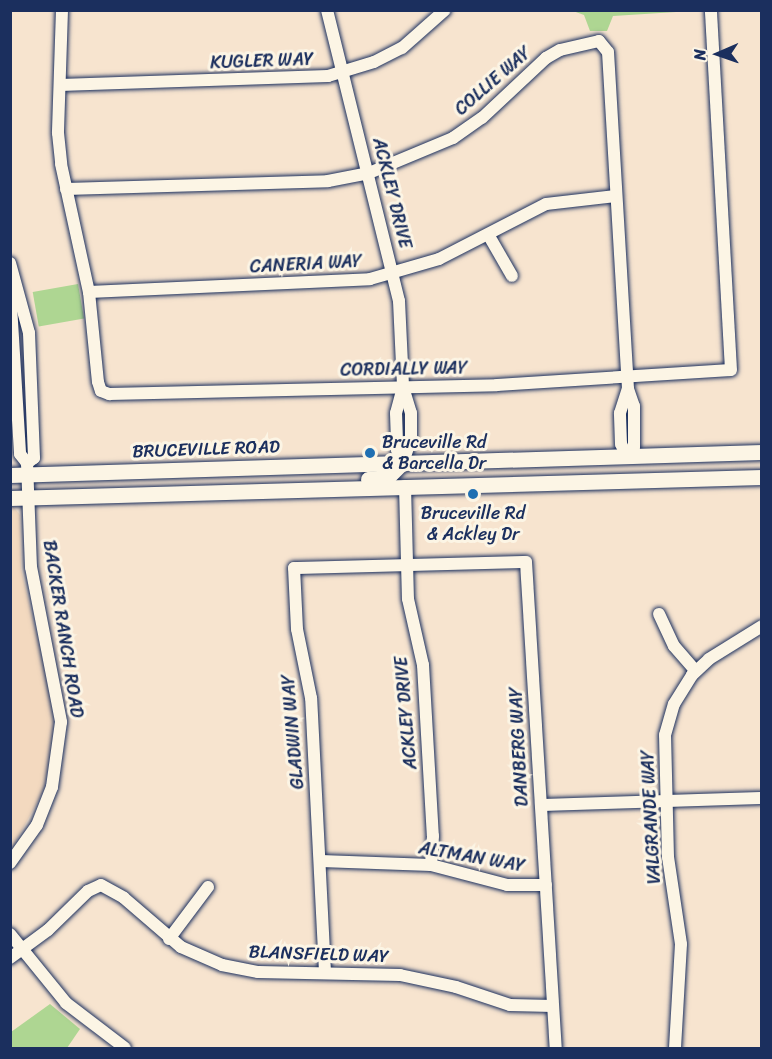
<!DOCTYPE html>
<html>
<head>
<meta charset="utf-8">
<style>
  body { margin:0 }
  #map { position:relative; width:772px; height:1059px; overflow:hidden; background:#f7e4cf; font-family:Sriracha,sans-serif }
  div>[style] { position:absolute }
  .built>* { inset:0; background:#f3d9bf }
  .green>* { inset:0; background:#aed692; transform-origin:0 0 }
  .roads { filter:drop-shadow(0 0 2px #1b2f5e) drop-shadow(0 0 2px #1b2f5e) }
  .minor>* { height:12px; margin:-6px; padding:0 6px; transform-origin:6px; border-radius:6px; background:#fcf5e5 }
  .major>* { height:15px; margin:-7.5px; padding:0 7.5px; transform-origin:7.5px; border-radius:7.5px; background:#fcf5e5 }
  .dots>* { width:16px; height:16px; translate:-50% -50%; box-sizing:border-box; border:3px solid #fcf5e5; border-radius:50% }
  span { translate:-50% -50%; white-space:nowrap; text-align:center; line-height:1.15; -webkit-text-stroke:6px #fcf5e5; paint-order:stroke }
  .street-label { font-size:18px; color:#1b2f5e }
  .poi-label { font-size:18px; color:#1b2f5e }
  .left { translate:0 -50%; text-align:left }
  .frame { position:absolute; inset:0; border:12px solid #1b2f5e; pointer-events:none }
  .north { position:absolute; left:688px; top:24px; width:60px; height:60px; -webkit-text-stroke:4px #fcf5e5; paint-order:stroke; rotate:268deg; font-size:16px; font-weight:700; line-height:24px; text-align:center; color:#1b2f5e }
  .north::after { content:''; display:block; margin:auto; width:21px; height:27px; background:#1b2f5e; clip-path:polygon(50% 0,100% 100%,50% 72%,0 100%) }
</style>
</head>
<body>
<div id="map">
  <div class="built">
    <i style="clip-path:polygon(12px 505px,20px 515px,21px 569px,54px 708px,53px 740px,44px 790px,11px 850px)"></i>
  </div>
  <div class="green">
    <i style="clip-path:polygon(573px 11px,692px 11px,613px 16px,607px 31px,590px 31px,584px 15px)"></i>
    <i style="left:78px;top:284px;width:35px;height:46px;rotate:80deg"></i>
    <i style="clip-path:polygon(50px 1004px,80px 1029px,67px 1048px,11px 1048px,11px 1032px)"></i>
  </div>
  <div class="roads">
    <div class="minor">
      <i style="left:62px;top:10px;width:123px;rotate:91.9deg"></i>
      <i style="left:58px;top:133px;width:31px;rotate:84deg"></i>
      <i style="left:61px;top:164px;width:131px;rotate:77.7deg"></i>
      <i style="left:89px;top:292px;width:90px;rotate:84.3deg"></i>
      <i style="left:98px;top:382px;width:9px;rotate:72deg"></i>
      <i style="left:101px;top:391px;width:9px;rotate:21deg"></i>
      <i style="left:109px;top:394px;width:388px;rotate:-1.3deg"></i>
      <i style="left:497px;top:385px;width:234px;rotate:-3.7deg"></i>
      <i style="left:731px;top:370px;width:361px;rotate:-93.2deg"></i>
      <i style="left:327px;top:10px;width:300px;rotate:76.1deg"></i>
      <i style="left:399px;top:301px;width:86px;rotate:87.3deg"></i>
      <i style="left:403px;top:387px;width:27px;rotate:105deg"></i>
      <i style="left:396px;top:413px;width:37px;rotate:88deg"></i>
      <i style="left:397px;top:450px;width:13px;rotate:63deg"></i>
      <i style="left:60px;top:85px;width:268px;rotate:-1.9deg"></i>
      <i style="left:328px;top:76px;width:48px;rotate:-16.9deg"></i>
      <i style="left:374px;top:62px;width:31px;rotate:-27deg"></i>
      <i style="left:402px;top:48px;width:57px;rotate:-41.5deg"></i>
      <i style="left:66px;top:189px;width:262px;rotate:-1.7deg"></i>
      <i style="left:328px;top:181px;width:42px;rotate:-11deg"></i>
      <i style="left:369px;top:173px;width:91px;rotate:-22.6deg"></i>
      <i style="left:453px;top:138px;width:35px;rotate:-35deg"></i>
      <i style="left:482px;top:118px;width:88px;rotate:-43.2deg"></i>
      <i style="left:546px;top:58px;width:16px;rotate:-30deg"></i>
      <i style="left:560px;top:50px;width:40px;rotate:-13deg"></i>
      <i style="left:599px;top:41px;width:14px;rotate:51deg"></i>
      <i style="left:608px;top:52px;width:338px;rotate:86.6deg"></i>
      <i style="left:628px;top:389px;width:18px;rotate:71deg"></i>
      <i style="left:634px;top:406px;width:41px;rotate:90deg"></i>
      <i style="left:634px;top:447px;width:11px;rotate:135deg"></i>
      <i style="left:626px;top:455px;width:12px;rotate:-114deg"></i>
      <i style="left:621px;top:444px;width:31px;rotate:-92deg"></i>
      <i style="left:620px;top:413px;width:25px;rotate:-72deg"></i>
      <i style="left:489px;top:236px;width:46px;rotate:60.1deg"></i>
      <i style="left:10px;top:263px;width:73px;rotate:74.8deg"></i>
      <i style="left:29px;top:333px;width:125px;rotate:87.7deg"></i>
      <i style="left:34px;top:458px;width:9px;rotate:144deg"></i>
      <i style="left:10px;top:289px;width:165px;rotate:86.5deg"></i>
      <i style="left:20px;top:454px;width:11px;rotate:52deg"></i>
      <i style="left:27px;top:463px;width:104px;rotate:87.8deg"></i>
      <i style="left:31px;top:567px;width:158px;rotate:79deg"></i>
      <i style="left:61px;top:722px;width:66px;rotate:97.9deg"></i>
      <i style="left:52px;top:787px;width:41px;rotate:111.5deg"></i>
      <i style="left:37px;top:825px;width:47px;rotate:125.4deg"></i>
      <i style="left:89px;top:292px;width:281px;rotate:-2.6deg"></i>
      <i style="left:370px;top:279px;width:72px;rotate:-16.2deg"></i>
      <i style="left:439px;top:259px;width:120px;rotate:-27.2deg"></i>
      <i style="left:546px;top:204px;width:70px;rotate:-6.5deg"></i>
      <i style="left:403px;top:387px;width:27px;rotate:73deg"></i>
      <i style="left:411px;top:413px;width:26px;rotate:90deg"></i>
      <i style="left:411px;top:439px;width:24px;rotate:109deg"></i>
      <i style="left:405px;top:486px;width:113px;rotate:88.5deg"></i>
      <i style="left:408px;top:599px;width:68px;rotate:77.2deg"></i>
      <i style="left:423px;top:665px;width:171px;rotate:86.7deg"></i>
      <i style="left:433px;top:836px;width:29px;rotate:94deg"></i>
      <i style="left:659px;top:614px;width:35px;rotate:65deg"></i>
      <i style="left:674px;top:646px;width:33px;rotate:49deg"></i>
      <i style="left:541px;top:805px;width:221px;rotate:-1.8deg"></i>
      <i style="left:321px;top:861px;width:110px;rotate:2.1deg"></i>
      <i style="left:431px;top:865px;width:79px;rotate:14.7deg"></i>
      <i style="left:507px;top:885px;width:39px"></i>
      <i style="left:10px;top:934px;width:89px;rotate:50.9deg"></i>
      <i style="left:66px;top:1003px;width:74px;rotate:37.3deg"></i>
      <i style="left:169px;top:939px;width:65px;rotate:-53.1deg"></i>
      <i style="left:10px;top:958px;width:47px;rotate:-36.4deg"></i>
      <i style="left:48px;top:930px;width:56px;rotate:-44.3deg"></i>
      <i style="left:88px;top:891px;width:14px;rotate:-25deg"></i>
      <i style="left:101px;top:885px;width:26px;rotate:29deg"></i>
      <i style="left:124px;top:898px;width:75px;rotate:40.7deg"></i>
      <i style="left:181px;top:947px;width:45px;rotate:23.7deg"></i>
      <i style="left:222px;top:965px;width:37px;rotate:11deg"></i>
      <i style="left:258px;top:972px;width:142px;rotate:1.2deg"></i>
      <i style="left:400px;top:975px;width:57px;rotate:12.1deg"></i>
      <i style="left:456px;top:987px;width:57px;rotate:18.4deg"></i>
      <i style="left:510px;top:1005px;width:43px;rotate:1.3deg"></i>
      <i style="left:325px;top:972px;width:274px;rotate:-92.9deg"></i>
      <i style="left:311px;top:698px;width:70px;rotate:-101.5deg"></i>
      <i style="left:297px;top:629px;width:61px;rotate:-92.8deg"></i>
      <i style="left:294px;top:568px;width:232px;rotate:-1.5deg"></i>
      <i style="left:526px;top:562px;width:487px;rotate:86.5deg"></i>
      <i style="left:675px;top:1048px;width:104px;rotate:-86.7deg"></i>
      <i style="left:681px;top:944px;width:88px;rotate:-98.5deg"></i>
      <i style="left:668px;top:857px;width:122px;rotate:-91.4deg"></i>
      <i style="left:665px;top:735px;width:32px;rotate:-74deg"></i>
      <i style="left:674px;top:704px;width:34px;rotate:-58deg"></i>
      <i style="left:692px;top:675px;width:23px;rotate:-43deg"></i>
      <i style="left:709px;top:659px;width:62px;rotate:-31.9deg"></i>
    </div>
    <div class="major">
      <i style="left:10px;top:475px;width:752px;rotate:-1.75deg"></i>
      <i style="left:368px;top:479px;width:20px;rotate:-6deg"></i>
      <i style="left:388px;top:477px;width:21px;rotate:-45deg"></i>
      <i style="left:10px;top:498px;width:752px;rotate:-1.6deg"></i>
    </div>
  </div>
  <div class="dots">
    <i style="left:370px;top:453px;background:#1f6fb2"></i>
    <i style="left:473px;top:494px;background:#1f6fb2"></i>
  </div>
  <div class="street-label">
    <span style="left:262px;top:61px;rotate:-2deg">KUGLER WAY</span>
    <span style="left:493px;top:81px;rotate:-41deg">COLLIE WAY</span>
    <span style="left:392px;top:193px;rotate:76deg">ACKLEY DRIVE</span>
    <span style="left:306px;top:264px;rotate:-3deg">CANERIA WAY</span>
    <span style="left:404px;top:369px;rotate:-1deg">CORDIALLY WAY</span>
    <span style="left:206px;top:449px;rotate:-2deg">BRUCEVILLE ROAD</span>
    <span style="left:63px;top:629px;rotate:81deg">BACKER RANCH ROAD</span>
    <span style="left:406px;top:713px;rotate:-95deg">ACKLEY DRIVE</span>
    <span style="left:293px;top:732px;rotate:-95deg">GLADWIN WAY</span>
    <span style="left:519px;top:747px;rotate:-93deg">DANBERG WAY</span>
    <span style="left:651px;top:817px;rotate:-93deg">VALGRANDE WAY</span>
    <span style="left:472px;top:857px;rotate:10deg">ALTMAN WAY</span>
    <span style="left:319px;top:954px;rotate:2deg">BLANSFIELD WAY</span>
  </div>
  <div class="poi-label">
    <span class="left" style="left:382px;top:453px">Bruceville Rd<br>&amp; Barcella Dr</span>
    <span style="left:473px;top:524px">Bruceville Rd<br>&amp; Ackley Dr</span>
  </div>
  <div class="frame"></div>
  <div class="north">N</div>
</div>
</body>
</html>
